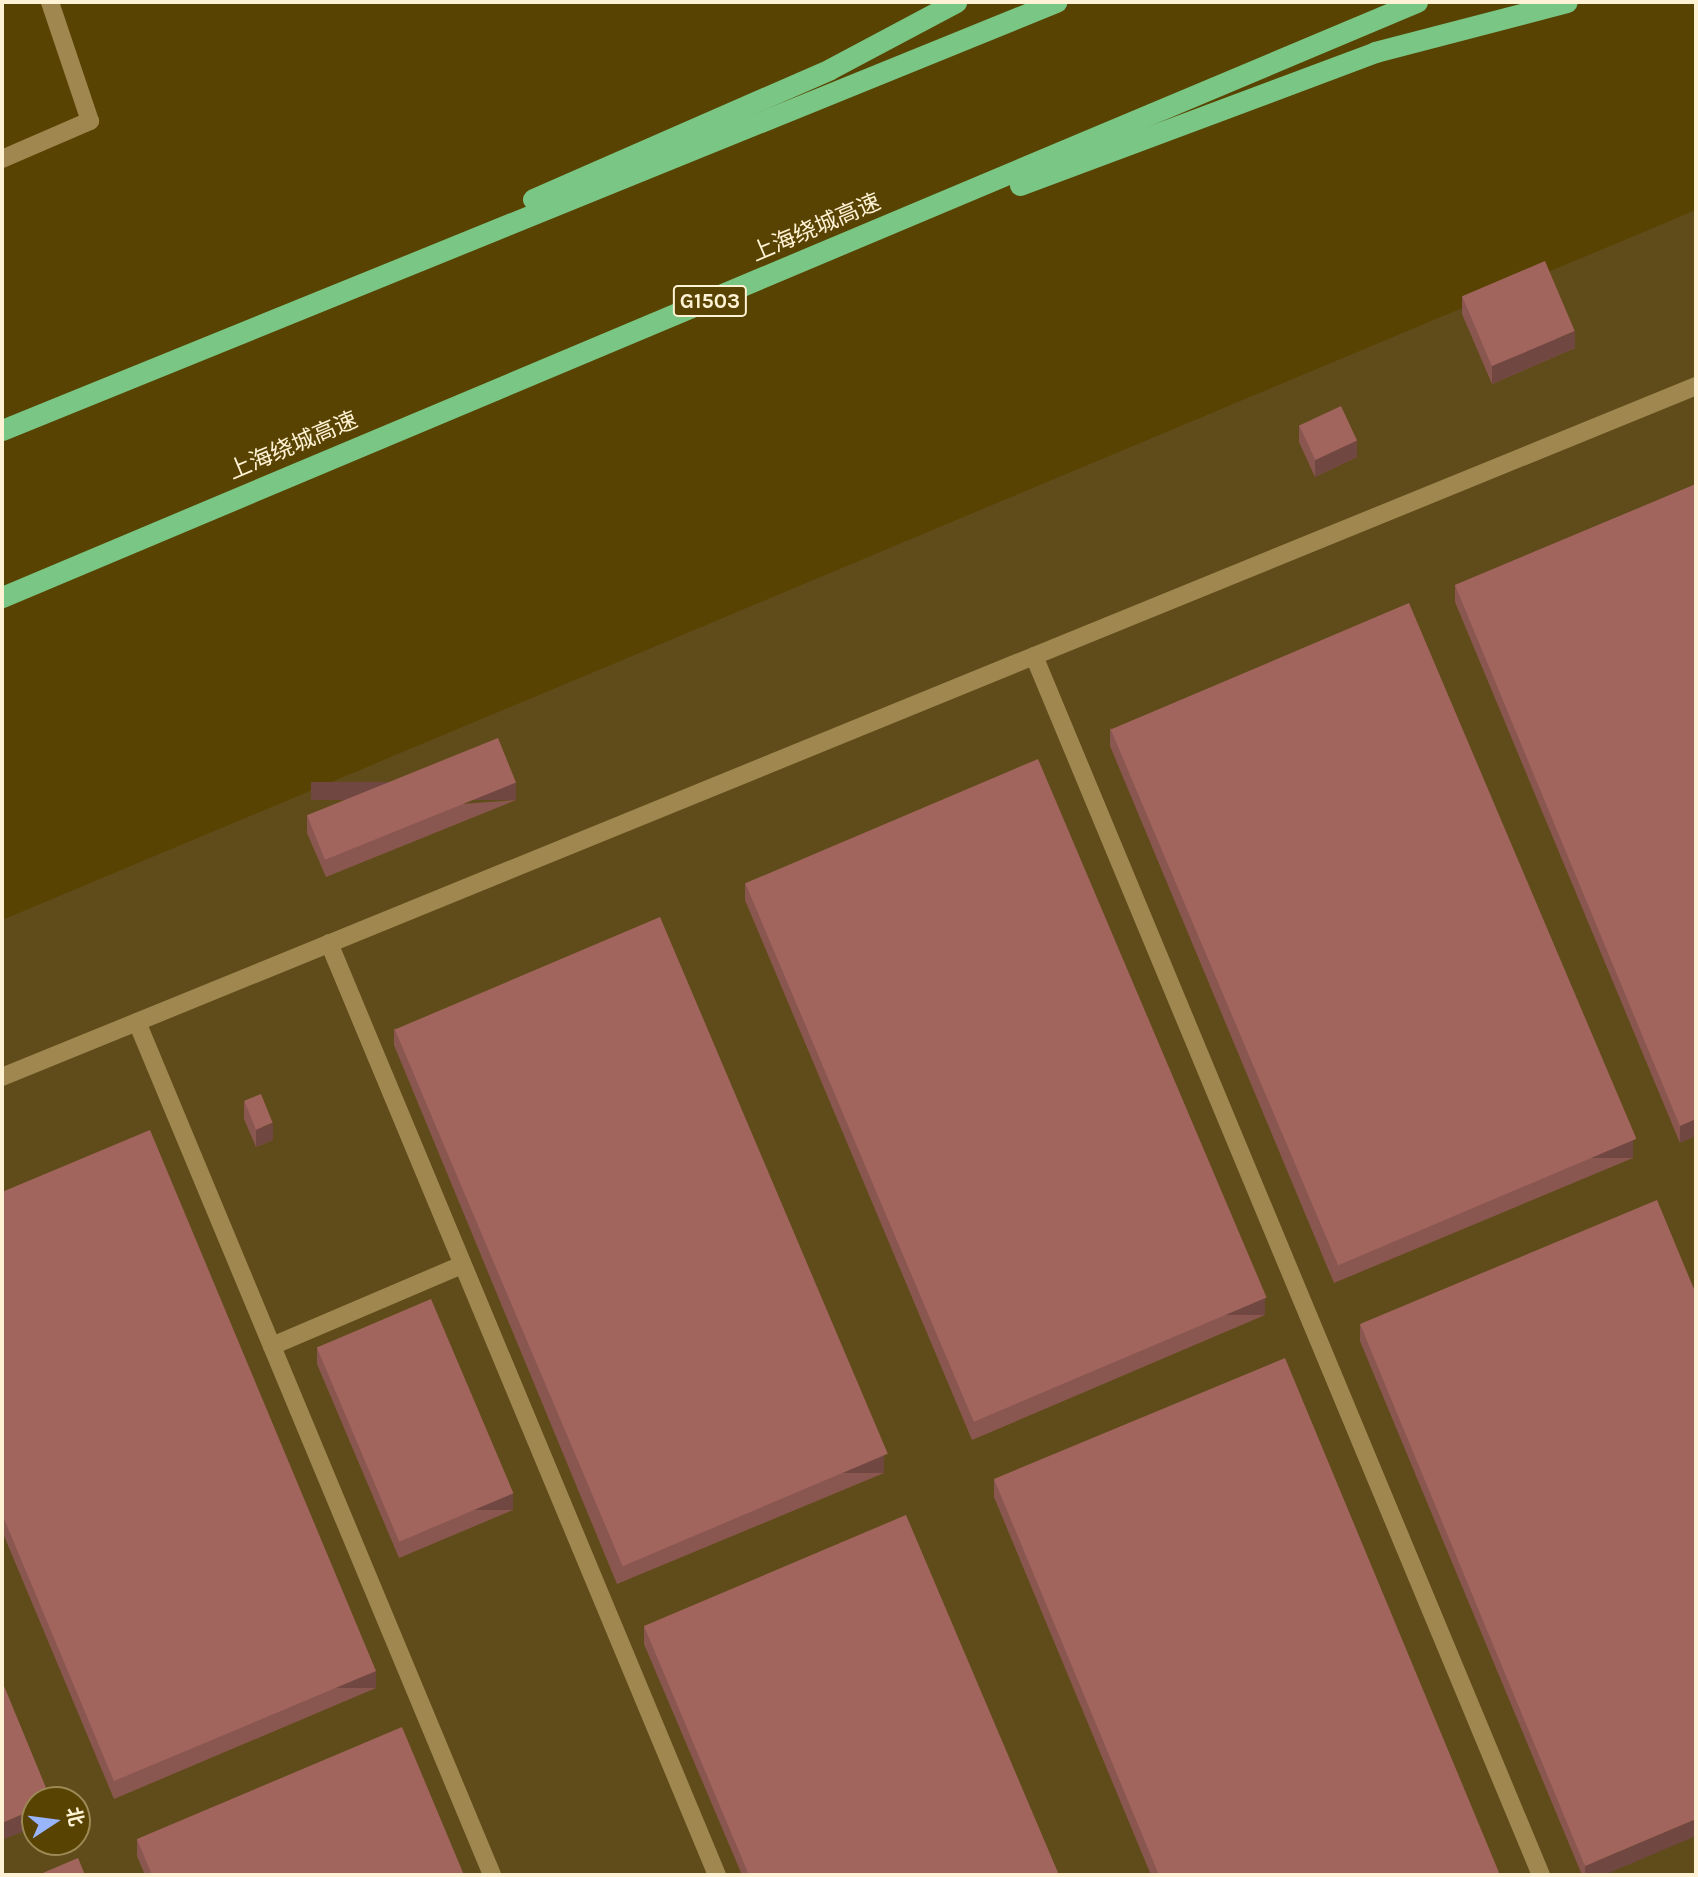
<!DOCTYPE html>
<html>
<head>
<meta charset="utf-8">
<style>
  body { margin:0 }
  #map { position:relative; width:1698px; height:1877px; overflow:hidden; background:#584302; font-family:Karla,"Noto Sans SC",sans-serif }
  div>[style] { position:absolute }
  .built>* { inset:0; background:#604c1a }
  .minor>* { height:18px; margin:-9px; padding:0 9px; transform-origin:9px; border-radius:9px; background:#9f874f }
  .highway>* { height:21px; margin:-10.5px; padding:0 10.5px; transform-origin:10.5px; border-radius:10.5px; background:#7ac785 }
  .wall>* { inset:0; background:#8a5750 }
  .shaded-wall>* { inset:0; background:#714741; transform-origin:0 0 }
  .building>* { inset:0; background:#a1655d; transform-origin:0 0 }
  span { translate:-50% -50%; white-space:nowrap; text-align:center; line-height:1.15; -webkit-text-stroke:7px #584302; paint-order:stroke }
  .shield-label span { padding:2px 5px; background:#584302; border:2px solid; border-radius:5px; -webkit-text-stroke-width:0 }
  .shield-label { font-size:21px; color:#fff2d5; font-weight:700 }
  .street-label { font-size:23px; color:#fff2d5 }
  .frame { position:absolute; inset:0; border:4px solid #fff2d5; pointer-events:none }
  .north { position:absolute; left:21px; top:1786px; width:70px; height:70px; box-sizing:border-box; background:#584302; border:2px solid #9b8956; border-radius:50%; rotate:77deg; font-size:19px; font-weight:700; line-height:28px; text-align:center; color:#fff2d5 }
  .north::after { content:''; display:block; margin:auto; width:24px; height:32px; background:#99b5fd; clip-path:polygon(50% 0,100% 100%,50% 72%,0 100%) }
</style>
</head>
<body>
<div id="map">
  <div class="built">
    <i style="clip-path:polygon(evenodd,1696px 210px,1696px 1875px,2px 1875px,2px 920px,1696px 210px,35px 1800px,77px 1800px,77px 1842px,35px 1842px,35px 1800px)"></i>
  </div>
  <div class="minor">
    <i style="left:2px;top:159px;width:96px;rotate:-23.4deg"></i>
    <i style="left:90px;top:121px;width:126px;rotate:-108.6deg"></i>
    <i style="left:1034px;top:656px;width:1320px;rotate:67.42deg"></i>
    <i style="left:329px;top:943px;width:1010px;rotate:67.4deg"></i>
    <i style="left:137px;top:1022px;width:924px;rotate:67.4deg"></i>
    <i style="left:2px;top:1077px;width:1830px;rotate:-22.19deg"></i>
    <i style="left:272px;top:1346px;width:207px;rotate:-23.1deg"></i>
  </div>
  <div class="highway">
    <i style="left:1020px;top:185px;width:379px;rotate:-20.5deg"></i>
    <i style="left:1375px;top:52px;width:198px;rotate:-14.6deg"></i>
    <i style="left:533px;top:199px;width:324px;rotate:-23.6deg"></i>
    <i style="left:830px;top:69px;width:143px;rotate:-28deg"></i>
    <i style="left:2px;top:430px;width:1138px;rotate:-22.1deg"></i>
    <i style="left:2px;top:597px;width:1535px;rotate:-22.81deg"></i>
  </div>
  <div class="wall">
    <i style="clip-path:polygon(1462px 296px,1575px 348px,1492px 384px,1462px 314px)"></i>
    <i style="clip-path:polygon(1299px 425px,1357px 457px,1315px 477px,1299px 442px)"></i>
    <i style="clip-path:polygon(1696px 484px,1680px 1143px,1455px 602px,1455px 585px)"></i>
    <i style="clip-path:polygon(1110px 728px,1633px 1158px,1334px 1283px,1110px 746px)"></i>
    <i style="clip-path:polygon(516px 800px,326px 877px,307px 833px,307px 815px)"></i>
    <i style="clip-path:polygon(745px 883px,1265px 1315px,972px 1440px,745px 900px)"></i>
    <i style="clip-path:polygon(394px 1028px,884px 1473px,617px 1584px,394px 1045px)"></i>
    <i style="clip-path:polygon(244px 1101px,273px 1140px,256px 1147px,244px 1119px)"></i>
    <i style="clip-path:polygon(2px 1192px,376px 1688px,114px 1799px,2px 1531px)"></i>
    <i style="clip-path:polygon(1360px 1324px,1604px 1875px,1582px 1875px,1360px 1341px)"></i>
    <i style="clip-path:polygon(317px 1347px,513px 1510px,399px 1558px,317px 1364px)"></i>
    <i style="clip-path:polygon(994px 1479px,1500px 1875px,1151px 1875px,994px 1497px)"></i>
    <i style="clip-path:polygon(644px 1626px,1059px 1875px,742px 1875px,644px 1644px)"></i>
    <i style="clip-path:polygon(137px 1839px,464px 1875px,145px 1875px,137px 1856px)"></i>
  </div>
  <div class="shaded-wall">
    <i style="clip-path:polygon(1575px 331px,1575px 348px,1492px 384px,1492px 366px)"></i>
    <i style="clip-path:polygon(1357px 440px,1357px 457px,1315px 477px,1315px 459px)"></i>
    <i style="left:516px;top:782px;width:18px;height:205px;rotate:90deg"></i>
    <i style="clip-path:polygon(1696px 1119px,1696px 1136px,1680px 1143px,1680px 1126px)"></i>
    <i style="clip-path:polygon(273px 1123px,273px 1140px,256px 1147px,256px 1130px)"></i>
    <i style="left:1633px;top:1140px;width:18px;height:324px;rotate:90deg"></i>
    <i style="left:1265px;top:1298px;width:17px;height:318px;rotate:90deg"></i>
    <i style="left:884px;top:1455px;width:18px;height:289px;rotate:90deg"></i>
    <i style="left:513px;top:1493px;width:17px;height:124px;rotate:90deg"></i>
    <i style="left:376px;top:1671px;width:17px;height:284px;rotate:90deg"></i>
    <i style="clip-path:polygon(35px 1809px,35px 1827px,2px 1840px,2px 1823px)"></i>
    <i style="clip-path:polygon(1696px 1819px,1696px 1836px,1604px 1875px,1585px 1875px,1585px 1866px)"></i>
  </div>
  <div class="building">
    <i style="left:1545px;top:261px;width:76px;height:90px;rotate:67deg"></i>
    <i style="left:1341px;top:406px;width:38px;height:46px;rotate:65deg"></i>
    <i style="clip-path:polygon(1696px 484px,1696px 1119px,1680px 1126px,1455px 585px)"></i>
    <i style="left:1409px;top:603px;width:582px;height:324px;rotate:67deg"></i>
    <i style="left:498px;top:738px;width:48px;height:206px;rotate:68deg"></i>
    <i style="left:1038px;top:759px;width:585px;height:318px;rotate:67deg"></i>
    <i style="left:660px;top:917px;width:583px;height:288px;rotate:67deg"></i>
    <i style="left:261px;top:1094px;width:31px;height:18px;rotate:68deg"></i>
    <i style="clip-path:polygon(150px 1130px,376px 1671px,114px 1781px,2px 1514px,2px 1192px)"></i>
    <i style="clip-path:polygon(1657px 1200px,1696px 1294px,1696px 1819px,1585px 1866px,1360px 1324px)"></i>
    <i style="left:431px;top:1299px;width:211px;height:124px;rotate:67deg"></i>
    <i style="clip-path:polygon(1285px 1358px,1500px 1875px,1159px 1875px,994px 1479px)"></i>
    <i style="clip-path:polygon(906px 1515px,1059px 1875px,749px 1875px,644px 1626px)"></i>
    <i style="clip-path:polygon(2px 1681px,51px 1800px,35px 1800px,35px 1809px,2px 1823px)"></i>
    <i style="clip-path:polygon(402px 1727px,464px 1875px,152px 1875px,137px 1839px)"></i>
    <i style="clip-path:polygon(78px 1858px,85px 1875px,38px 1875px)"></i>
  </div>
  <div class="shield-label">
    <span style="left:710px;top:301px">G1503</span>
  </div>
  <div class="street-label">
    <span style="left:816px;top:228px;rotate:-23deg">上海绕城高速</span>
    <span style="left:293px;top:446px;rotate:-23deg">上海绕城高速</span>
  </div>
  <div class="frame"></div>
  <div class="north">北</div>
</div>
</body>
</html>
